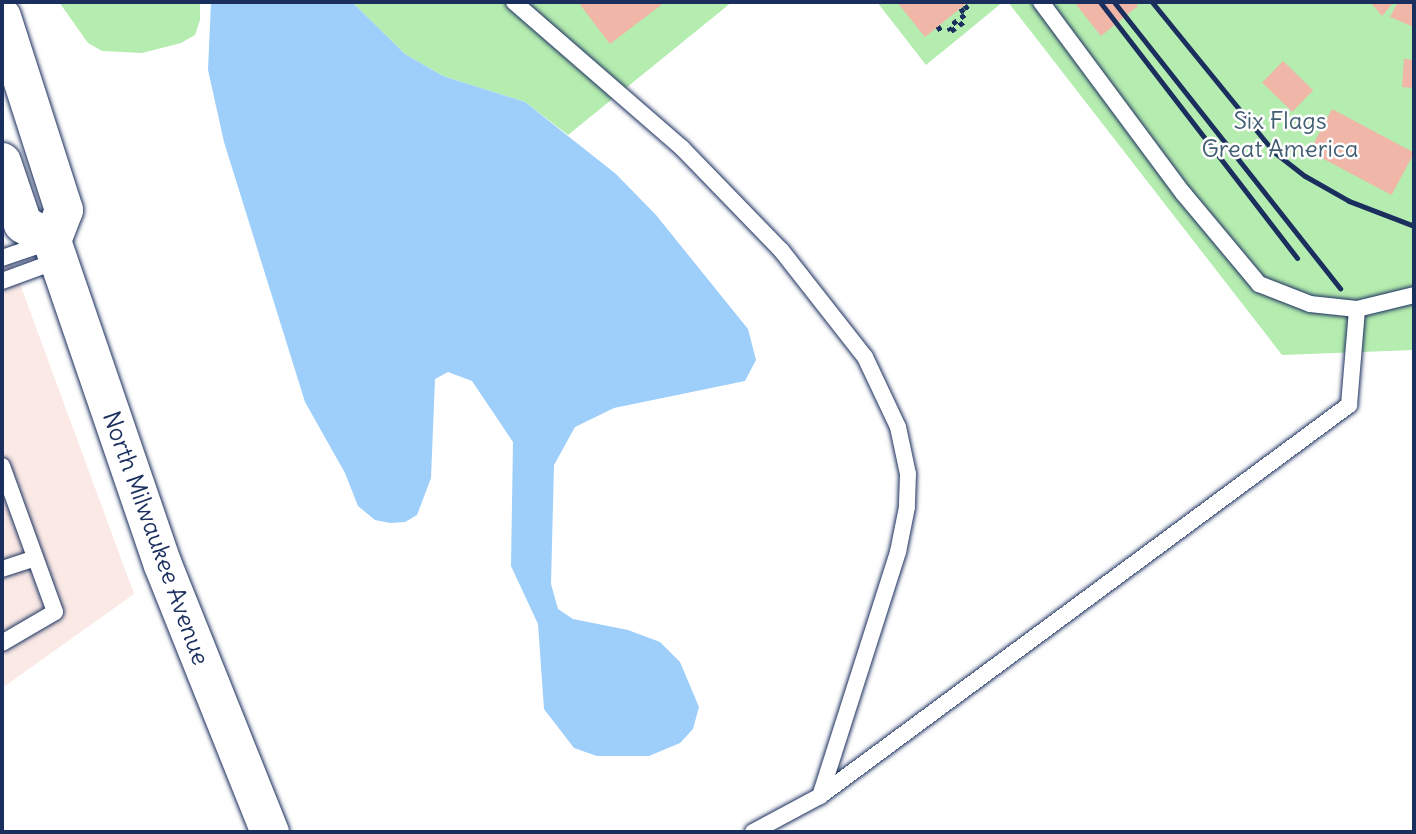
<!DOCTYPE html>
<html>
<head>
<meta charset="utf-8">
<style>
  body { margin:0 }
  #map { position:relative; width:1416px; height:834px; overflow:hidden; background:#fff; font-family:Delius,sans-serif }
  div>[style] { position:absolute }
  .built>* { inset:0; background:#fae9e5 }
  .green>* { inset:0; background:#b5ecaf }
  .water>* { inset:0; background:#9ecefa }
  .building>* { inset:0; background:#f0b6a8; transform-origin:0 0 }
  .path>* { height:4.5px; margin-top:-2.25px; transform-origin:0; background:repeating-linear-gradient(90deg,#1b2f5e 0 5px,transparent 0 10px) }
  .roads { filter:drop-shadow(0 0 2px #1b2f5e) drop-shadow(0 0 2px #1b2f5e) }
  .service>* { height:16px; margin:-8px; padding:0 8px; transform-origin:8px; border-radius:8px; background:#fff }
  .primary>* { height:38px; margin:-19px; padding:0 19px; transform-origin:19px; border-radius:19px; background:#fff }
  .rail>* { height:5px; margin:-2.5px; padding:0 2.5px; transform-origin:2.5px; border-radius:2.5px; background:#1b2f5e }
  span { translate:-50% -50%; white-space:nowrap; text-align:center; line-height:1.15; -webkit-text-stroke:5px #fff; paint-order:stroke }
  .park-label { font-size:24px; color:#425e72 }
  .street-label { font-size:24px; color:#1b2f5e }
  .frame { position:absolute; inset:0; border:4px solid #1b2f5e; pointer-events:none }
</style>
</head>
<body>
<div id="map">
  <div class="built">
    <i style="clip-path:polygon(2px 235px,134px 594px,2px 688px)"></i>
  </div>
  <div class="green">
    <i style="clip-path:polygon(59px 2px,200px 2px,200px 20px,195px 35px,181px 43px,142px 53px,102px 51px,88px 43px)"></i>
    <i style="clip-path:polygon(352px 2px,732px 2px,568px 135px,525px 102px,443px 76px,405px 54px)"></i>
    <i style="clip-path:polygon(877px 2px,1003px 2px,926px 65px)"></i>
    <i style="clip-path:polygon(1008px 2px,1414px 2px,1414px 350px,1282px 355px)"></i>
  </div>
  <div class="water">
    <i style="clip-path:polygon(211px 2px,352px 2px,405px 54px,443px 76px,525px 102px,616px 174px,656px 215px,748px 329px,756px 360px,745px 381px,614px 408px,575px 427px,554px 465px,551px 584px,558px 609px,573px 619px,628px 630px,660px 642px,680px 662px,699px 707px,693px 729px,680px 743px,649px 756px,597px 756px,574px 748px,544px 709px,538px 624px,511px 566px,513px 442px,472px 381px,448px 372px,435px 379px,431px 478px,417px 515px,405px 522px,390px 523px,375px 520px,358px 506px,345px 473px,305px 402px,224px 142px,208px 70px)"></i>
  </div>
  <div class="building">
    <i style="clip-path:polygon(578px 2px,665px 2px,610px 44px)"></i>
    <i style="clip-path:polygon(897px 2px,968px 2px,925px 37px)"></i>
    <i style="clip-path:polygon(1074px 2px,1134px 2px,1138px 6px,1101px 36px)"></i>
    <i style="clip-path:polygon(1370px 2px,1394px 2px,1382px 16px)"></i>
    <i style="clip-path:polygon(1398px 2px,1414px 2px,1414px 27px,1390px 17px)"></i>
    <i style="clip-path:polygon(1404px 59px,1414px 60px,1414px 88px,1402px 87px)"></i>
    <i style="left:1283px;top:61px;width:42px;height:30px;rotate:44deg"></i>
    <i style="left:1332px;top:109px;width:93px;height:48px;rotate:28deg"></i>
  </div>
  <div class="path">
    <i style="left:965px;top:5px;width:9px;rotate:54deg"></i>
    <i style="left:961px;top:8px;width:8px;rotate:60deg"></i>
    <i style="left:965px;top:15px;width:20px;rotate:143deg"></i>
    <i style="left:949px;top:27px;width:4px;rotate:63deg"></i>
    <i style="left:951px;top:31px;width:17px;rotate:-36deg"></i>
    <i style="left:938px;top:26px;width:9px;rotate:58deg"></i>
  </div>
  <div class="roads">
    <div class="service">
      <i style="left:514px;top:2px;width:223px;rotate:41deg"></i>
      <i style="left:682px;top:148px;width:142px;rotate:45.9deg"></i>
      <i style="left:781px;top:250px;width:136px;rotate:51.9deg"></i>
      <i style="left:865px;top:357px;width:77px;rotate:64.8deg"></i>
      <i style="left:898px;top:427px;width:48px;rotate:78deg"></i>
      <i style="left:908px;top:474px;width:33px;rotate:92deg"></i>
      <i style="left:907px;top:507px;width:46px;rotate:101.3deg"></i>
      <i style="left:898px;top:552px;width:256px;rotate:107.7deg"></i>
      <i style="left:820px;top:796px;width:76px;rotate:151.8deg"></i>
      <i style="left:1041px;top:2px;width:238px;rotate:53.4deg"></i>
      <i style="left:1183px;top:193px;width:119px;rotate:50.1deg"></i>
      <i style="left:1259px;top:284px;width:55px;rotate:21.4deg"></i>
      <i style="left:1310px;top:304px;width:47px;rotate:6.1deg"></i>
      <i style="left:1357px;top:309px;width:59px;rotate:-13.8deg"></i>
      <i style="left:2px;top:258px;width:46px;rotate:-18.8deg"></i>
      <i style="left:2px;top:281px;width:61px;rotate:-20.2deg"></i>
      <i style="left:2px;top:466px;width:155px;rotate:70deg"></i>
      <i style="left:55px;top:612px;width:61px;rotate:149.7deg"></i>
      <i style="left:2px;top:569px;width:35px;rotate:-18deg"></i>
      <i style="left:820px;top:796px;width:658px;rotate:-36.47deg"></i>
      <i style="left:1349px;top:405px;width:96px;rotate:-85.2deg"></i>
    </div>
    <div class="primary">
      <i style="left:2px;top:17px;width:203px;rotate:72.2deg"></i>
      <i style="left:64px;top:210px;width:33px;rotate:111deg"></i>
      <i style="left:52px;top:241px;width:342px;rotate:71.1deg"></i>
      <i style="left:163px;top:565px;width:288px;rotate:68.2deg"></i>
      <i style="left:2px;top:162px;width:65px;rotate:71.3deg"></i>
      <i style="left:23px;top:224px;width:34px;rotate:30deg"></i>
    </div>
  </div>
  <div class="rail">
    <i style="left:1100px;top:2px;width:323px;rotate:52.4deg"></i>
    <i style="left:1114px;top:2px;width:365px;rotate:51.7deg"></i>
    <i style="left:1152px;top:2px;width:193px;rotate:50.9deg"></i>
    <i style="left:1274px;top:152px;width:39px;rotate:38deg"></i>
    <i style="left:1305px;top:176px;width:51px;rotate:29.6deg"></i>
    <i style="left:1349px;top:201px;width:70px;rotate:21deg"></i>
  </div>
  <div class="park-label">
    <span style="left:1280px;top:135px">Six Flags<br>Great America</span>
  </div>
  <div class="street-label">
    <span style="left:156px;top:538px;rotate:70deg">North Milwaukee Avenue</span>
  </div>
  <div class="frame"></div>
</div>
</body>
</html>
